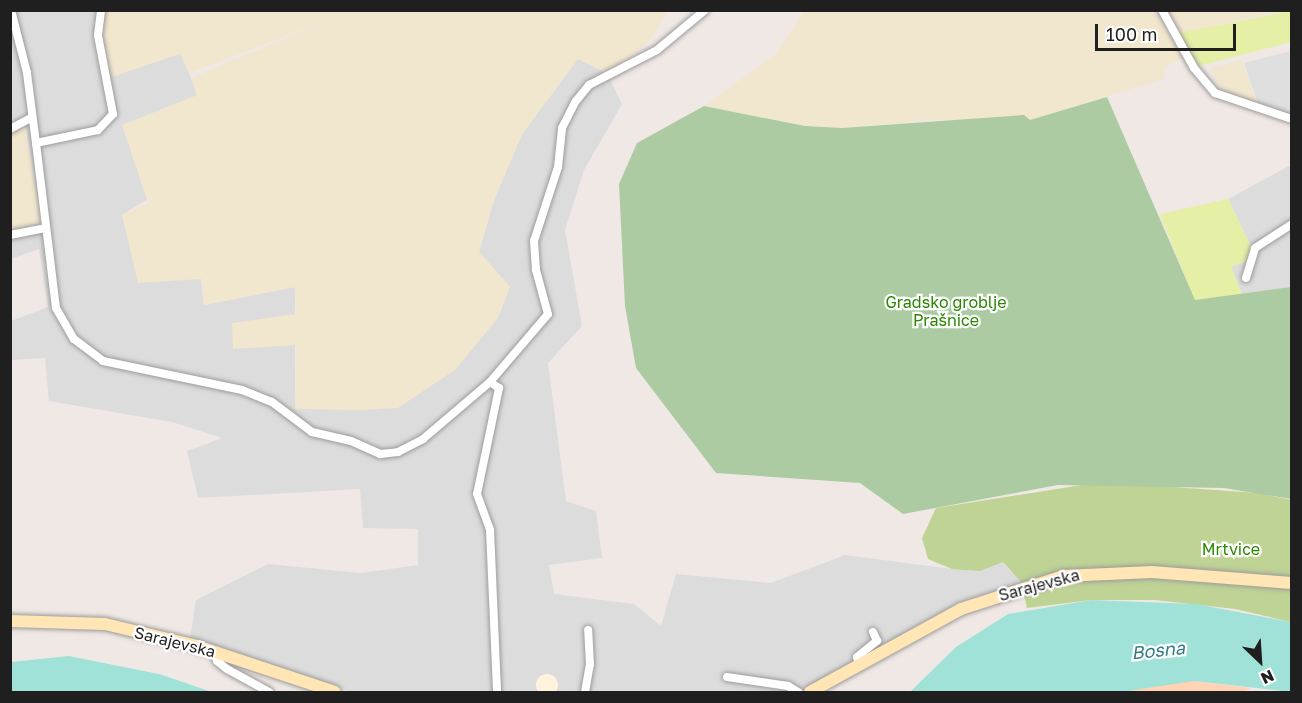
<!DOCTYPE html>
<html>
<head>
<meta charset="utf-8">
<style>
  body { margin:0 }
  #map { position:relative; width:1302px; height:703px; overflow:hidden; background:#f0e8e4; font-family:"Golos Text",sans-serif }
  div>[style] { position:absolute }
  .residential>* { inset:0; background:#dddcdc }
  .education>* { inset:0; background:#fff3de }
  .round { border-radius:50% }
  .farmland>* { inset:0; background:#f1e6ce }
  .grass>* { inset:0; background:#e5efa6 }
  .forest>* { inset:0; background:#bfd395 }
  .sand>* { inset:0; background:#ffd3b3 }
  .cemetery>* { inset:0; background:#accba3 }
  .parking>* { inset:0; background:#dfdfdf }
  .water>* { inset:0; background:#a1e2d8 }
  .roads { filter:drop-shadow(0 0 2px #9c9c9c) drop-shadow(0 0 2px #9c9c9c) }
  .minor>* { height:8px; margin:-4px; padding:0 4px; transform-origin:4px; border-radius:4px; background:#fff }
  .secondary>* { height:12px; margin:-6px; padding:0 6px; transform-origin:6px; border-radius:6px; background:#ffe6b4 }
  span { translate:-50% -50%; white-space:nowrap; text-align:center; line-height:1.15; -webkit-text-stroke:4.5px #fff; paint-order:stroke }
  .park-label { font-size:16px; color:#2a8702 }
  .street-label { font-size:16px; color:#1f1f1f }
  .water-label { font-size:18px; color:#347b85; font-style:italic }
  .frame { position:absolute; inset:0; border:12px solid #1f1f1f; pointer-events:none }
  .north { position:absolute; left:1230px; top:631px; width:60px; height:60px; -webkit-text-stroke:4px #fff; paint-order:stroke; rotate:155deg; font-size:16px; font-weight:700; line-height:24px; text-align:center; color:#1f1f1f }
  .north::after { content:''; display:block; margin:auto; width:21px; height:27px; background:#1f1f1f; clip-path:polygon(50% 0,100% 100%,50% 72%,0 100%) }
  .scale { position:absolute; left:1095px; top:24px; width:141px; height:27px; box-sizing:border-box; border:3px solid #1f1f1f; border-top:0; padding-left:8px; font-size:18px; line-height:21px; white-space:nowrap; color:#1f1f1f; -webkit-text-stroke:4px #fff; paint-order:stroke }
</style>
</head>
<body>
<div id="map">
  <div class="residential">
    <i style="clip-path:polygon(11px 11px,116px 11px,181px 54px,198px 94px,148px 199px,122px 215px,201px 279px,204px 305px,295px 287px,295px 408px,398px 408px,510px 287px,479px 252px,494px 200px,522px 134px,578px 59px,607px 73px,622px 104px,584px 170px,565px 230px,582px 326px,548px 363px,566px 501px,596px 511px,602px 558px,549px 565px,554px 594px,634px 604px,661px 626px,676px 574px,771px 583px,845px 555px,952px 569px,1002px 562px,1021px 582px,796px 692px,351px 692px,190px 639px,196px 600px,268px 564px,361px 573px,418px 565px,418px 529px,363px 528px,360px 489px,198px 498px,187px 451px,222px 438px,172px 422px,49px 401px,45px 358px,11px 360px,11px 321px,48px 307px,39px 249px,11px 259px)"></i>
    <i style="clip-path:polygon(1291px 165px,1291px 287px,1242px 294px,1231px 267px,1256px 257px,1228px 199px)"></i>
  </div>
  <div class="education">
    <i class="round" style="left:536px;top:674px;width:22px;height:22px"></i>
  </div>
  <div class="farmland">
    <i style="clip-path:polygon(109px 10px,668px 11px,651px 40px,607px 73px,578px 59px,522px 134px,494px 200px,479px 252px,510px 287px,498px 318px,455px 370px,398px 408px,363px 410px,295px 409px,296px 345px,233px 349px,232px 323px,296px 314px,295px 287px,204px 305px,201px 279px,138px 283px,122px 215px,148px 203px,122px 125px,197px 95px,191px 78px,333px 18px,189px 73px,180px 54px,106px 79px,99px 15px)"></i>
    <i style="clip-path:polygon(804px 11px,1156px 11px,1183px 57px,1164px 68px,1164px 79px,1030px 120px,933px 120px,842px 128px,805px 126px,704px 106px,776px 54px)"></i>
    <i style="clip-path:polygon(1166px 11px,1283px 11px,1178px 33px)"></i>
    <i style="clip-path:polygon(1242px 60px,1260px 108px,1219px 89px,1210px 68px)"></i>
    <i style="clip-path:polygon(10px 116px,26px 129px,42px 225px,10px 234px)"></i>
  </div>
  <div class="grass">
    <i style="clip-path:polygon(1291px 11px,1291px 42px,1199px 66px,1178px 33px)"></i>
    <i style="clip-path:polygon(1228px 199px,1256px 257px,1231px 267px,1242px 294px,1195px 301px,1160px 214px)"></i>
  </div>
  <div class="forest">
    <i style="clip-path:polygon(1101px 482px,1258px 493px,1291px 500px,1291px 622px,1235px 609px,1155px 600px,1091px 600px,1027px 608px,1021px 582px,1003px 562px,980px 571px,952px 569px,928px 559px,922px 538px,936px 508px)"></i>
  </div>
  <div class="sand">
    <i style="clip-path:polygon(1174px 681px,1194px 681px,1250px 688px,1244px 692px,1121px 692px)"></i>
  </div>
  <div class="cemetery">
    <i style="clip-path:polygon(1107px 97px,1195px 300px,1291px 287px,1291px 499px,1224px 488px,1058px 485px,903px 514px,860px 483px,716px 473px,636px 368px,625px 306px,619px 184px,637px 143px,704px 106px,805px 126px,842px 128px,1024px 115px,1030px 120px)"></i>
  </div>
  <div class="parking">
    <i style="clip-path:polygon(1291px 51px,1291px 115px,1261px 112px,1244px 63px)"></i>
  </div>
  <div class="water">
    <i style="clip-path:polygon(1091px 600px,1196px 604px,1291px 622px,1291px 692px,1194px 681px,1121px 692px,910px 692px,956px 647px,1008px 614px)"></i>
    <i style="clip-path:polygon(69px 656px,159px 674px,212px 692px,11px 692px,11px 662px)"></i>
  </div>
  <div class="roads">
    <div class="minor">
      <i style="left:11px;top:10px;width:65px;rotate:75.7deg"></i>
      <i style="left:27px;top:73px;width:71px;rotate:82.7deg"></i>
      <i style="left:36px;top:143px;width:63px;rotate:-11.8deg"></i>
      <i style="left:98px;top:130px;width:22px;rotate:-47deg"></i>
      <i style="left:113px;top:114px;width:80px;rotate:-100.8deg"></i>
      <i style="left:98px;top:35px;width:25px;rotate:-83deg"></i>
      <i style="left:1162px;top:10px;width:66px;rotate:61.1deg"></i>
      <i style="left:1194px;top:68px;width:33px;rotate:50deg"></i>
      <i style="left:1215px;top:93px;width:81px;rotate:18.7deg"></i>
      <i style="left:10px;top:129px;width:24px;rotate:-28deg"></i>
      <i style="left:36px;top:143px;width:166px;rotate:83.1deg"></i>
      <i style="left:56px;top:308px;width:36px;rotate:60deg"></i>
      <i style="left:74px;top:339px;width:36px;rotate:37deg"></i>
      <i style="left:103px;top:361px;width:142px;rotate:11.8deg"></i>
      <i style="left:242px;top:390px;width:32px;rotate:22deg"></i>
      <i style="left:272px;top:402px;width:50px;rotate:36.9deg"></i>
      <i style="left:312px;top:432px;width:40px;rotate:13deg"></i>
      <i style="left:351px;top:441px;width:32px;rotate:24deg"></i>
      <i style="left:380px;top:454px;width:18px;rotate:-6deg"></i>
      <i style="left:398px;top:452px;width:28px;rotate:-27deg"></i>
      <i style="left:423px;top:439px;width:88px;rotate:-40.4deg"></i>
      <i style="left:490px;top:382px;width:11px;rotate:34deg"></i>
      <i style="left:499px;top:388px;width:108px;rotate:101.7deg"></i>
      <i style="left:477px;top:494px;width:38px;rotate:70deg"></i>
      <i style="left:490px;top:530px;width:162px;rotate:87.5deg"></i>
      <i style="left:10px;top:235px;width:36px;rotate:-11deg"></i>
      <i style="left:1246px;top:278px;width:31px;rotate:-73deg"></i>
      <i style="left:1255px;top:248px;width:44px;rotate:-33deg"></i>
      <i style="left:490px;top:382px;width:89px;rotate:-49.5deg"></i>
      <i style="left:548px;top:314px;width:46px;rotate:-105.3deg"></i>
      <i style="left:536px;top:270px;width:29px;rotate:-94deg"></i>
      <i style="left:534px;top:241px;width:78px;rotate:-72deg"></i>
      <i style="left:558px;top:167px;width:39px;rotate:-84deg"></i>
      <i style="left:562px;top:128px;width:30px;rotate:-63deg"></i>
      <i style="left:576px;top:101px;width:21px;rotate:-51deg"></i>
      <i style="left:589px;top:85px;width:76px;rotate:-27.2deg"></i>
      <i style="left:657px;top:50px;width:62px;rotate:-39.8deg"></i>
      <i style="left:216px;top:652px;width:9px;rotate:84deg"></i>
      <i style="left:217px;top:661px;width:13px;rotate:39deg"></i>
      <i style="left:227px;top:669px;width:48px;rotate:28.7deg"></i>
      <i style="left:859px;top:664px;width:7px;rotate:-106deg"></i>
      <i style="left:857px;top:657px;width:26px;rotate:-39deg"></i>
      <i style="left:877px;top:641px;width:10px;rotate:-114deg"></i>
      <i style="left:727px;top:677px;width:62px;rotate:8.4deg"></i>
      <i style="left:788px;top:686px;width:12px;rotate:31deg"></i>
      <i style="left:585px;top:692px;width:27px;rotate:-80deg"></i>
      <i style="left:590px;top:665px;width:35px;rotate:-93deg"></i>
    </div>
    <div class="secondary">
      <i style="left:10px;top:621px;width:95px;rotate:1.8deg"></i>
      <i style="left:105px;top:624px;width:95px;rotate:13.4deg"></i>
      <i style="left:197px;top:646px;width:145px;rotate:18.4deg"></i>
      <i style="left:810px;top:692px;width:172px;rotate:-28.8deg"></i>
      <i style="left:961px;top:609px;width:107px;rotate:-17.9deg"></i>
      <i style="left:1063px;top:576px;width:89px;rotate:-2.6deg"></i>
      <i style="left:1152px;top:572px;width:140px;rotate:4.5deg"></i>
    </div>
  </div>
  <div class="park-label">
    <span style="left:946px;top:311px">Gradsko groblje<br>Prašnice</span>
    <span style="left:1231px;top:549px">Mrtvice</span>
  </div>
  <div class="street-label">
    <span style="left:1039px;top:585px;rotate:-15deg">Sarajevska</span>
    <span style="left:175px;top:642px;rotate:14deg">Sarajevska</span>
  </div>
  <div class="water-label">
    <span style="left:1158px;top:650px;rotate:-6deg">Bosna</span>
  </div>
  <div class="frame"></div>
  <div class="north">N</div>
  <div class="scale">100 m</div>
</div>
</body>
</html>
